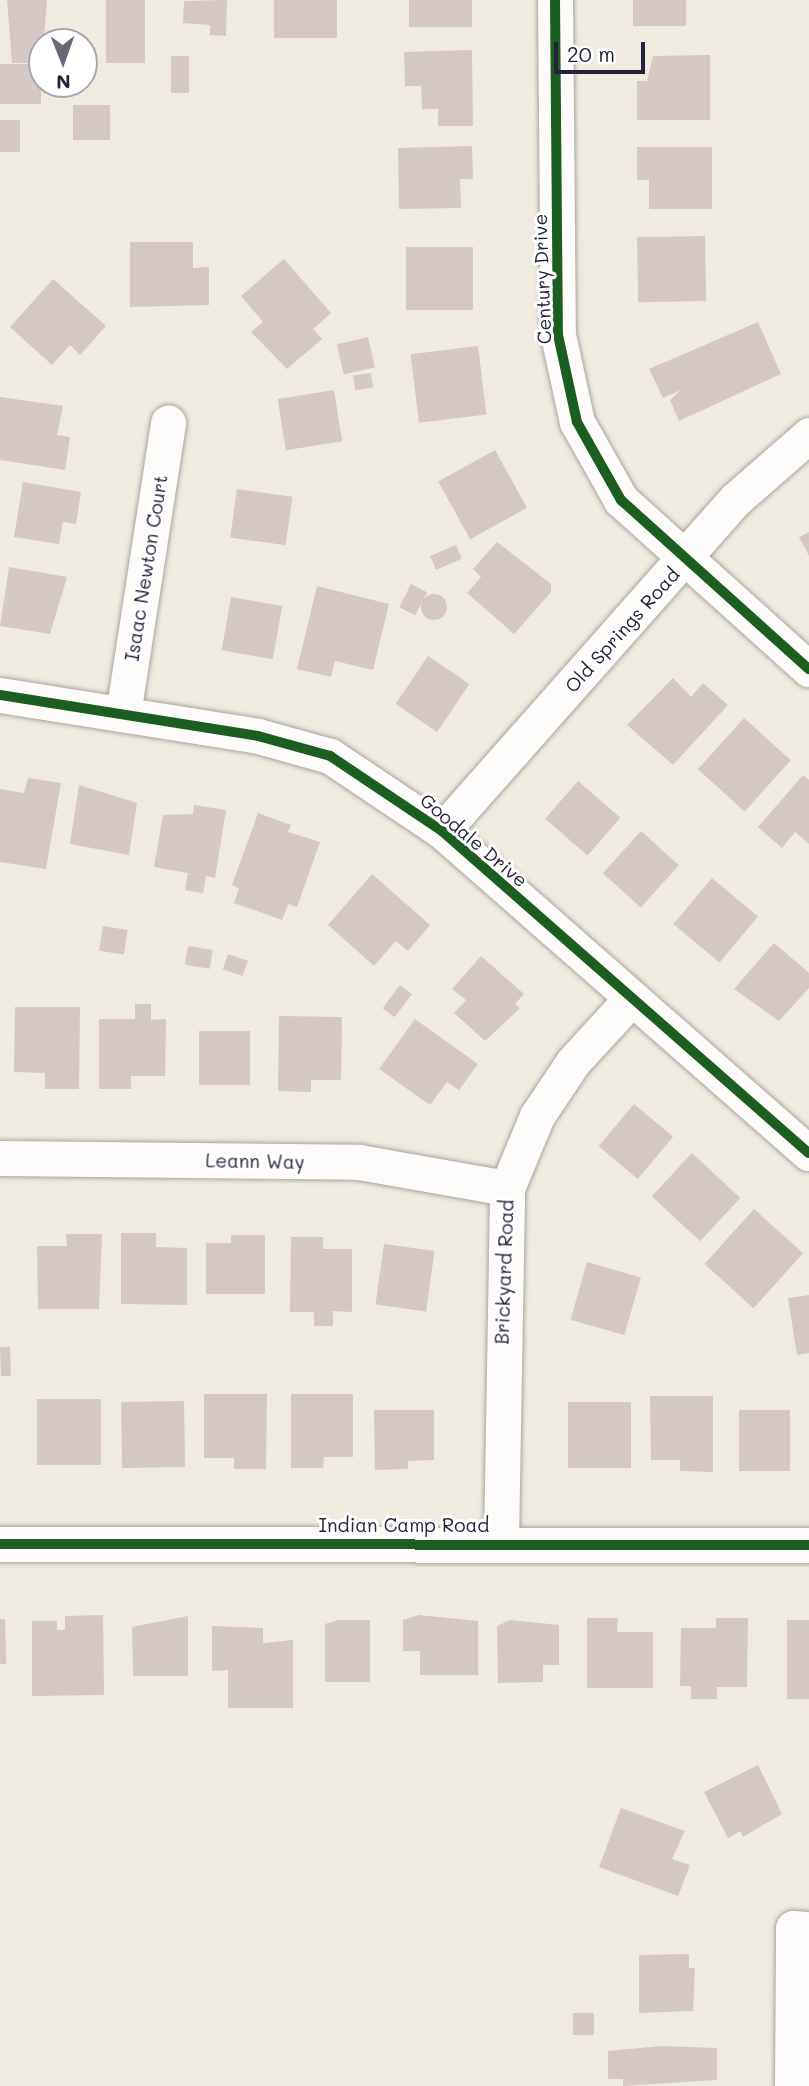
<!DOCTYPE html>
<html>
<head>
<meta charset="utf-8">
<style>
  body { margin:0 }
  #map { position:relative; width:809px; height:2086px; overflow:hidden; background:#f0ebe0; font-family:Mali,sans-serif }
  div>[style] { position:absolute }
  .building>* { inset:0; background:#d6c8c2; transform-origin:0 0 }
  .round { border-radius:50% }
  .roads { filter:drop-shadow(0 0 2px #a8a5a2) drop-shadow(0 0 2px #a8a5a2) }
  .minor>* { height:35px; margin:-17.5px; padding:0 17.5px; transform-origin:17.5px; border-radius:17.5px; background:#fdfcfa }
  .cycleway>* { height:10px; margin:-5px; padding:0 5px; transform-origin:5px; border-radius:5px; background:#1b5e20 }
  span { translate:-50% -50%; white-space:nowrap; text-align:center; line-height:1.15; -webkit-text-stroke:6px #fff; paint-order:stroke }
  .street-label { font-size:19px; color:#22223b }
  .north { position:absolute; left:28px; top:28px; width:70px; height:70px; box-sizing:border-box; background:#fff; border:2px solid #a7a7b1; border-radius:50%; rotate:179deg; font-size:19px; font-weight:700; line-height:28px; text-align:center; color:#22223b }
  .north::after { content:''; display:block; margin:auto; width:24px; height:32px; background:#6a6875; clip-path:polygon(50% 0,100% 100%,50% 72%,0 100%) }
  .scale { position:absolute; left:554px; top:42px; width:91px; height:32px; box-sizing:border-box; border:4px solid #22223b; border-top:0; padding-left:9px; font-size:21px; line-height:24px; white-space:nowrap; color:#22223b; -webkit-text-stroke:5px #fff; paint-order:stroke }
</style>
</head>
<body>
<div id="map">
  <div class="building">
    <i style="clip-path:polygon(7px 0,47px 0,42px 63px,12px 63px)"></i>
    <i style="left:106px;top:0;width:39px;height:63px"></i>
    <i style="clip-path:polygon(227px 0,226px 36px,210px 35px,210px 25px,183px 23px,184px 1px)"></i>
    <i style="left:274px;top:0;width:63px;height:38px"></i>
    <i style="left:409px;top:0;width:63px;height:27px"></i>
    <i style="left:633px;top:0;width:53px;height:26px"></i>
    <i style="clip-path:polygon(472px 50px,473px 126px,438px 126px,438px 109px,422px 109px,421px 86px,405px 86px,404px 52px)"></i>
    <i style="clip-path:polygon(710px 55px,710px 120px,637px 120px,637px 81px,647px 81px,653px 56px)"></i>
    <i style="left:189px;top:56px;width:37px;height:18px;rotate:90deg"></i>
    <i style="left:0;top:64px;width:41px;height:40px"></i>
    <i style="left:73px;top:105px;width:37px;height:35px"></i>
    <i style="left:0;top:120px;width:20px;height:32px"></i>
    <i style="clip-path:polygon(472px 146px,473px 179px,460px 179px,461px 208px,399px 209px,398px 148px)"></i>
    <i style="clip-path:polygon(637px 147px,712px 147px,712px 209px,649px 209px,649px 180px,637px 180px)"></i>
    <i style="left:705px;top:236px;width:65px;height:68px;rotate:89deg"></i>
    <i style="clip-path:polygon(130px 242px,193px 242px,193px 268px,209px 267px,209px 305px,130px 307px)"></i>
    <i style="left:406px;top:247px;width:67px;height:63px"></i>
    <i style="clip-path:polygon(284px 259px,331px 313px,313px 329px,322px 339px,287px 369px,251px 332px,263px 322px,241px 296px)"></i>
    <i style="clip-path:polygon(53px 279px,106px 326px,80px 355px,70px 345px,52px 365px,10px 327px)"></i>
    <i style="clip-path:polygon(758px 322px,781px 374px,679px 421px,670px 400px,681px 390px,663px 398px,649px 369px)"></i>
    <i style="left:368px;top:337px;width:31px;height:32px;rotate:77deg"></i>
    <i style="left:478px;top:346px;width:69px;height:68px;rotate:83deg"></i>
    <i style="left:371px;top:373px;width:15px;height:18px;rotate:82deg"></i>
    <i style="left:334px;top:390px;width:52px;height:57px;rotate:81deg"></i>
    <i style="clip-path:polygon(0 397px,63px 406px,57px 435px,70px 437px,65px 470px,0 460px)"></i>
    <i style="left:495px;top:450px;width:66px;height:65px;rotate:61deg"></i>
    <i style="clip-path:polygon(23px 482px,81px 492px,76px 524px,63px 522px,59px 544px,14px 537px)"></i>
    <i style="left:237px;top:489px;width:56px;height:49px;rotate:8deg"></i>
    <i style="clip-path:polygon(809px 532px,809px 556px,799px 537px)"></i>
    <i style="clip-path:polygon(497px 542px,551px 584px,551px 592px,514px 634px,467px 593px,481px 577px,473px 569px)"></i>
    <i style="left:456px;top:545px;width:15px;height:28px;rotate:67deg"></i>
    <i style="clip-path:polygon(9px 567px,67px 577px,50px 634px,0 626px)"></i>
    <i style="left:411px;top:584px;width:18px;height:26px;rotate:27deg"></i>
    <i style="clip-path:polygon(317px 586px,389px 604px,373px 670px,335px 661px,331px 677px,297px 669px)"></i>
    <i class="round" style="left:421px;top:594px;width:26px;height:26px"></i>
    <i style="left:231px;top:597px;width:52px;height:54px;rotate:10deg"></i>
    <i style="left:428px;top:656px;width:50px;height:58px;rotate:34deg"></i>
    <i style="clip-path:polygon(673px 678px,691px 697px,703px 683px,728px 705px,673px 765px,627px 725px)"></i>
    <i style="left:744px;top:718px;width:63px;height:69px;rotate:42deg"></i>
    <i style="clip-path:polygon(803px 775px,809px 780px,809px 844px,795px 832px,782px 848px,758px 827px)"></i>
    <i style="clip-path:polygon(28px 778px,61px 783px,46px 869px,0 862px,0 789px,24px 793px)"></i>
    <i style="left:578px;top:781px;width:56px;height:50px;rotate:41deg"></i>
    <i style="clip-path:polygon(79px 785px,137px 803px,129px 855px,70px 844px)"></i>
    <i style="clip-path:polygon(194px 805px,226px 810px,215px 878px,206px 876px,203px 893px,185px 890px,188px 873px,154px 867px,163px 815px,193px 814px)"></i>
    <i style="clip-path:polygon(258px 813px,291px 825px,288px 832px,320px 842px,297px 907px,288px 904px,282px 920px,234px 903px,239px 888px,232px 885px)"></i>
    <i style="left:641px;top:831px;width:51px;height:57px;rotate:42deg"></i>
    <i style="clip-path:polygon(372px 874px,430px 925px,408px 951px,396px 941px,374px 966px,328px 925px)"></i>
    <i style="left:712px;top:878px;width:60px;height:60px;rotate:40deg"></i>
    <i style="left:103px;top:926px;width:25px;height:25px;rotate:9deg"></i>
    <i style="clip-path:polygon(774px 943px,809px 973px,809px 988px,779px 1021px,734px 989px)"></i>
    <i style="left:188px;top:946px;width:25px;height:19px;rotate:9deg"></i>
    <i style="left:228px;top:954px;width:21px;height:16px;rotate:19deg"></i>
    <i style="clip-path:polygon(481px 956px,524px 994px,515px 1004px,520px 1008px,485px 1041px,454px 1013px,466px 1000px,452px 989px)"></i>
    <i style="left:400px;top:985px;width:15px;height:29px;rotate:37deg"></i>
    <i style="clip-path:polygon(135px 1004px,151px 1004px,151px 1020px,166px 1019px,165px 1076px,131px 1076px,131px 1089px,99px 1089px,99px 1019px,135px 1019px)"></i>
    <i style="clip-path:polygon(15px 1007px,80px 1007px,79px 1089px,45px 1089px,45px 1073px,14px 1072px)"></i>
    <i style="clip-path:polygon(279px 1016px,342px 1017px,341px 1080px,311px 1080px,311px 1092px,278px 1091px)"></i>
    <i style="clip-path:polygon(415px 1019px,478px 1064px,459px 1090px,447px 1082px,430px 1105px,379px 1069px)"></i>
    <i style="left:199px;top:1031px;width:51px;height:54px"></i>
    <i style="left:634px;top:1104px;width:51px;height:55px;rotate:40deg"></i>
    <i style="left:692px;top:1153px;width:66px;height:59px;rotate:43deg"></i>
    <i style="left:754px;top:1209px;width:66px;height:74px;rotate:42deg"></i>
    <i style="clip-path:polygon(121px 1233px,156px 1233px,156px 1247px,187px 1248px,187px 1305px,121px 1304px)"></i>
    <i style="clip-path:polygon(66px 1234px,102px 1234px,99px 1309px,38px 1309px,37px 1246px,67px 1246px)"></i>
    <i style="clip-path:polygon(231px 1235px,265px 1235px,265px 1294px,206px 1294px,206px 1243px,231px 1243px)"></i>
    <i style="clip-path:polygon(291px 1237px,323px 1237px,323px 1249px,352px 1249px,352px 1312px,333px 1311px,333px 1326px,314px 1326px,314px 1312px,290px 1312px)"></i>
    <i style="left:384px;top:1244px;width:51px;height:61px;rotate:8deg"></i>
    <i style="left:587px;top:1262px;width:56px;height:60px;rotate:16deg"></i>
    <i style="clip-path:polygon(809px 1295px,809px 1353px,797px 1355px,788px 1298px)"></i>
    <i style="left:10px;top:1347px;width:29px;height:10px;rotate:88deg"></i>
    <i style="clip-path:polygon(204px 1394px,267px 1394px,266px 1469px,234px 1469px,234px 1458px,204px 1458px)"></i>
    <i style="clip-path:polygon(291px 1394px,353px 1394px,353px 1457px,324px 1457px,323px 1468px,291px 1468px)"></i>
    <i style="clip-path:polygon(650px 1396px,713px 1396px,713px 1472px,680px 1471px,680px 1460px,651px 1460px)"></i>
    <i style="left:37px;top:1399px;width:64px;height:66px"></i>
    <i style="left:184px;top:1401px;width:66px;height:63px;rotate:89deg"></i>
    <i style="left:568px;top:1402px;width:63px;height:66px"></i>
    <i style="clip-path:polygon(374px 1410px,434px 1410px,434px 1460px,408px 1461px,408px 1469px,375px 1470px)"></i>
    <i style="left:739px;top:1410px;width:51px;height:61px"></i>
    <i style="clip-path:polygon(103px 1615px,104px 1695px,32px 1696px,32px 1621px,57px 1621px,57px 1630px,65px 1630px,65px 1616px)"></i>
    <i style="clip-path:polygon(419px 1615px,478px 1621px,478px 1675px,420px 1675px,420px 1651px,403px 1651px,403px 1620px)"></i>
    <i style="clip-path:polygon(188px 1616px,188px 1676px,133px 1676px,132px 1627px)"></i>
    <i style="clip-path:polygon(587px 1618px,618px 1618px,617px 1632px,653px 1632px,653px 1688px,587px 1688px)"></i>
    <i style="clip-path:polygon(716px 1618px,748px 1618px,747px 1687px,717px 1687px,717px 1699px,691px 1699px,691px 1686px,680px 1686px,681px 1628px,716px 1628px)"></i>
    <i style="clip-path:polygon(0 1619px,5px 1619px,6px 1664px,0 1664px)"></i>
    <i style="clip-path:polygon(339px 1620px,370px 1620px,370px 1682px,325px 1682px,325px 1624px)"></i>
    <i style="clip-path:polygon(510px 1620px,559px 1625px,559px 1665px,543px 1665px,543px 1682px,498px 1683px,497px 1626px)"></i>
    <i style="left:787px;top:1620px;width:22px;height:79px"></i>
    <i style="clip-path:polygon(212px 1626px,263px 1628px,263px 1643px,293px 1640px,293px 1708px,228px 1708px,228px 1670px,212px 1671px)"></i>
    <i style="clip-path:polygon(758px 1765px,782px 1814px,743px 1837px,740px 1831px,728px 1838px,704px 1792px)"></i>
    <i style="clip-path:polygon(621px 1808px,685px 1831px,672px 1859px,690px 1865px,678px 1896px,599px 1867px)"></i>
    <i style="clip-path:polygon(689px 1954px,689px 1968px,695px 1968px,693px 2011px,639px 2013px,639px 1955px)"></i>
    <i style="left:573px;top:2013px;width:21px;height:22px"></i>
    <i style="clip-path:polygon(661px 2046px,717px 2048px,717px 2080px,623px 2086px,623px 2079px,608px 2079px,608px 2051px)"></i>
  </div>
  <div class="roads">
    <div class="minor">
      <i style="left:555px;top:0;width:335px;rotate:89.5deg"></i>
      <i style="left:558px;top:335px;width:89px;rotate:77.7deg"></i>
      <i style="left:577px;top:422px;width:90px;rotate:60.6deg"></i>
      <i style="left:621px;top:500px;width:253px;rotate:42deg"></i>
      <i style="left:0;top:695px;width:261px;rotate:9deg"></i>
      <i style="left:258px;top:736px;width:75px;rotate:15.5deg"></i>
      <i style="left:330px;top:756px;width:135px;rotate:33.8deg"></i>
      <i style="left:442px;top:831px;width:488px;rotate:41.3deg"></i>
      <i style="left:123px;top:714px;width:295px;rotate:-81.2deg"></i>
      <i style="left:442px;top:831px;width:443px;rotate:-48.5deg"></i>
      <i style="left:736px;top:499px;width:97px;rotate:-41.2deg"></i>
      <i style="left:0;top:1158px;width:359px;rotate:0.6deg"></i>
      <i style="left:359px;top:1162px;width:150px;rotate:10deg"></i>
      <i style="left:501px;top:1542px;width:354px;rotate:-89deg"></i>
      <i style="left:507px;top:1188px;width:78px;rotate:-67.4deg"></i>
      <i style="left:537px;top:1116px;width:65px;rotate:-56.3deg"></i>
      <i style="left:573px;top:1062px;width:86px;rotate:-47.4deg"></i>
      <i style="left:0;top:1544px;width:809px;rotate:0.07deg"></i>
      <i style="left:792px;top:2086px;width:158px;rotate:-89.6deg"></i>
      <i style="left:793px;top:1928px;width:16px;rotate:4deg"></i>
    </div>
  </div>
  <div class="cycleway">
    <i style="left:555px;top:0;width:335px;rotate:89.5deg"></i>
    <i style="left:558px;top:335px;width:89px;rotate:77.7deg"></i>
    <i style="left:577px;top:422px;width:90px;rotate:60.6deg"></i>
    <i style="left:621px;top:500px;width:253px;rotate:42deg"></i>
    <i style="left:0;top:695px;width:261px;rotate:9deg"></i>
    <i style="left:258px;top:736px;width:75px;rotate:15.5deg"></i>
    <i style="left:330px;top:756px;width:135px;rotate:33.8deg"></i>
    <i style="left:442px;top:831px;width:488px;rotate:41.3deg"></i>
    <i style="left:0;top:1544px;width:809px;rotate:0.07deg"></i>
  </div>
  <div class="street-label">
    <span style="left:542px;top:279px;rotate:-92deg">Century Drive</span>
    <span style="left:146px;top:568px;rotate:-81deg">Isaac Newton Court</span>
    <span style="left:622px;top:630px;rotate:-48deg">Old Springs Road</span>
    <span style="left:474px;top:840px;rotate:40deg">Goodale Drive</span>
    <span style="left:255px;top:1161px;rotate:1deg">Leann Way</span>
    <span style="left:504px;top:1272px;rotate:-88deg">Brickyard Road</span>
    <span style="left:404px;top:1525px">Indian Camp Road</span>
  </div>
  <div class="north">N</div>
  <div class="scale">20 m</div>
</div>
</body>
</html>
